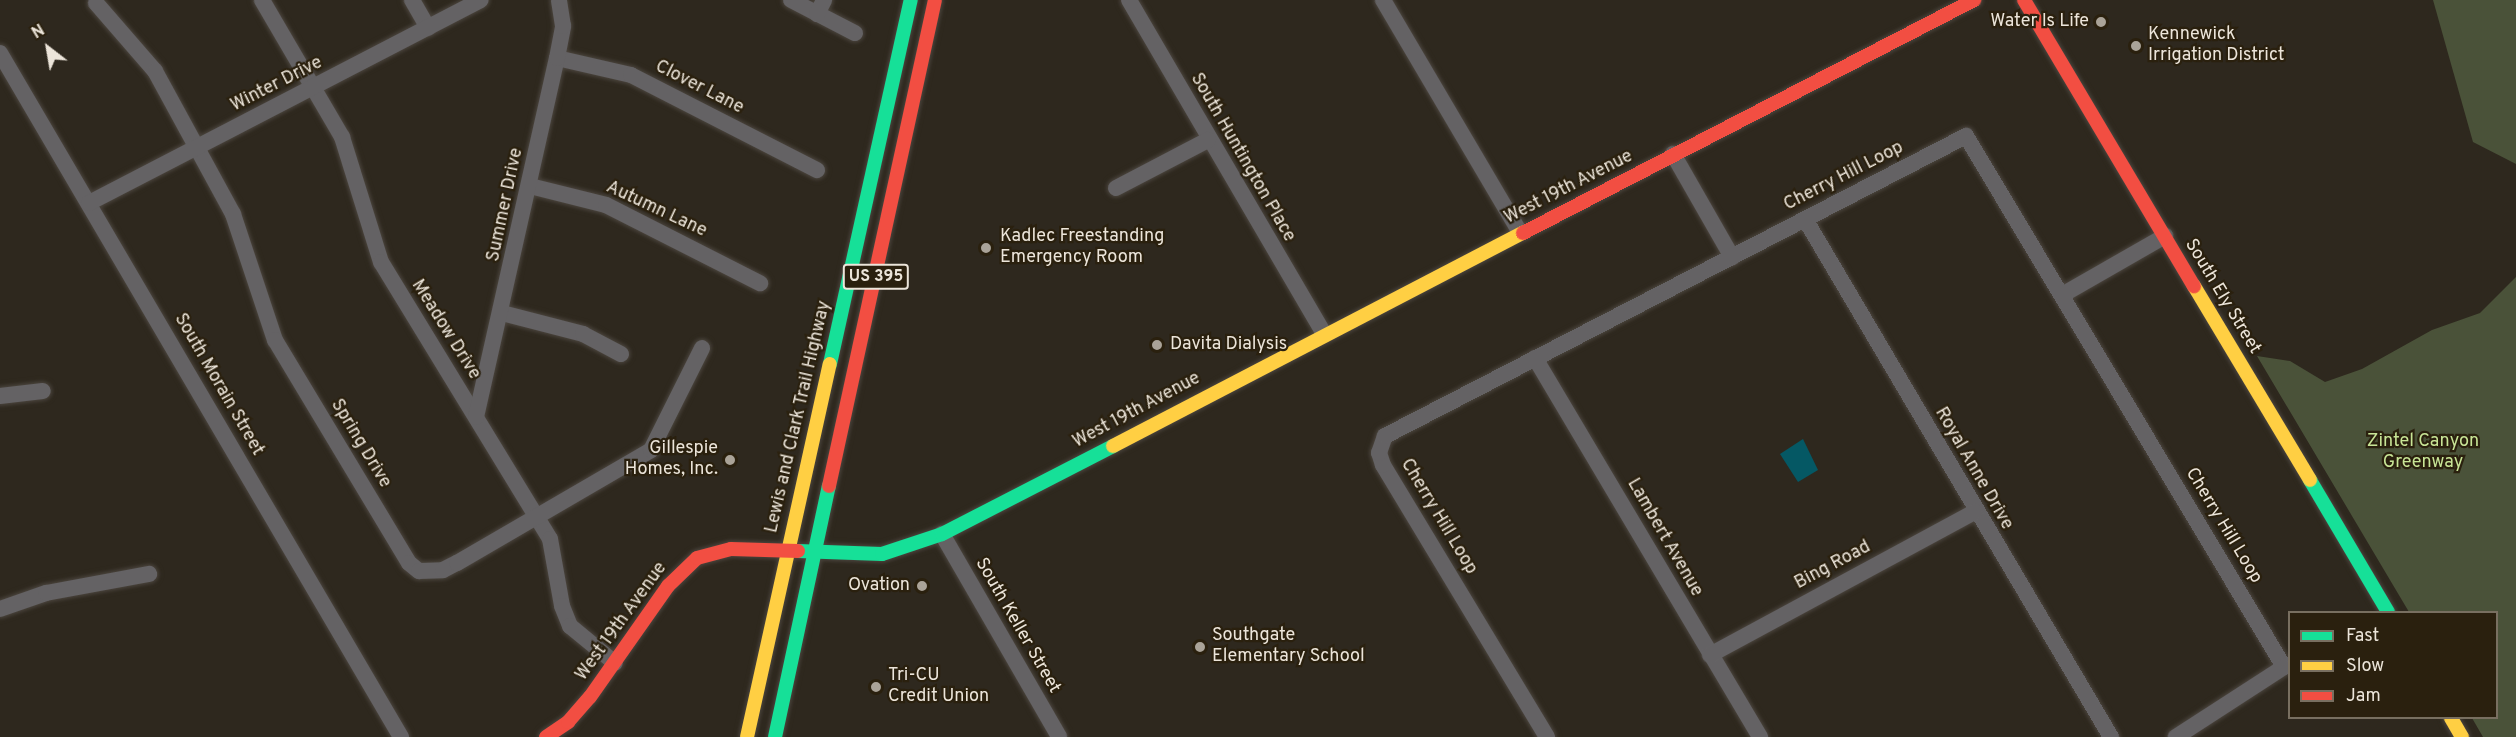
<!DOCTYPE html>
<html>
<head>
<meta charset="utf-8">
<style>
  body { margin:0 }
  #map { position:relative; width:2516px; height:737px; overflow:hidden; background:#2e281e; font-family:Overpass,sans-serif }
  div>[style] { position:absolute }
  .green>* { inset:0; background:#4a5239 }
  .water>* { inset:0; background:#055864 }
  .roads { filter:drop-shadow(0 0 2px #4b453e) drop-shadow(0 0 2px #4b453e) }
  .street>* { height:16px; margin:-8px; padding:0 8px; transform-origin:8px; border-radius:8px; background:#646264 }
  .fast>* { height:14px; margin:-7px; padding:0 7px; transform-origin:7px; border-radius:7px; background:#16e098 }
  .slow>* { height:14px; margin:-7px; padding:0 7px; transform-origin:7px; border-radius:7px; background:#ffcf43 }
  .jam>* { height:14px; margin:-7px; padding:0 7px; transform-origin:7px; border-radius:7px; background:#f24e42 }
  .dots>* { width:16px; height:16px; translate:-50% -50%; box-sizing:border-box; border:3px solid #2a200e; border-radius:50% }
  span { translate:-50% -50%; white-space:nowrap; text-align:center; line-height:1.15; -webkit-text-stroke:4.5px #2a200e; paint-order:stroke }
  .shield-label span { padding:2px 4px; background:#2a200e; border:2px solid; border-radius:4px; -webkit-text-stroke-width:0 }
  .shield-label { font-size:16px; color:#ece5da; font-weight:700 }
  .poi-label { font-size:18px; color:#ece5da }
  .right { translate:-100% -50%; text-align:right }
  .left { translate:0 -50%; text-align:left }
  .street-label { font-size:18px; color:#ece5da }
  .park-label { font-size:18px; color:#c8e596 }
  .legend { position:absolute; left:2288px; top:611px; width:210px; height:108px; box-sizing:border-box; background:#2a200e; border:2px solid #786f60; margin:0; padding:8px 10px; list-style:none; font-size:18px; color:#ece5da }
  .legend li { display:flex; align-items:center; gap:12px; height:30px }
  .legend b { width:30px; border:2px solid #786f60 }
  .north { position:absolute; left:18px; top:18px; width:60px; height:60px; -webkit-text-stroke:4px #2a200e; paint-order:stroke; rotate:329deg; font-size:16px; font-weight:700; line-height:24px; text-align:center; color:#ece5da }
  .north::after { content:''; display:block; margin:auto; width:21px; height:27px; background:#ece5da; clip-path:polygon(50% 0,100% 100%,50% 72%,0 100%) }
</style>
</head>
<body>
<div id="map">
  <div class="green">
    <i style="clip-path:polygon(2433px 0,2516px 0,2516px 164px,2473px 142px)"></i>
    <i style="clip-path:polygon(2516px 277px,2516px 737px,2483px 737px,2472px 718px,2496px 718px,2496px 612px,2409px 612px,2257px 356px,2290px 361px,2325px 382px,2362px 369px,2432px 330px,2480px 313px)"></i>
  </div>
  <div class="water">
    <i style="clip-path:polygon(1803px 439px,1818px 470px,1798px 482px,1780px 454px)"></i>
  </div>
  <div class="roads">
    <div class="street">
      <i style="left:262px;top:0;width:159px;rotate:59.7deg"></i>
      <i style="left:342px;top:137px;width:131px;rotate:72.7deg"></i>
      <i style="left:381px;top:262px;width:324px;rotate:58.6deg"></i>
      <i style="left:550px;top:539px;width:68px;rotate:79.8deg"></i>
      <i style="left:562px;top:606px;width:22px;rotate:68deg"></i>
      <i style="left:570px;top:626px;width:58px;rotate:39.4deg"></i>
      <i style="left:412px;top:0;width:32px;rotate:60deg"></i>
      <i style="left:791px;top:0;width:72px;rotate:27.3deg"></i>
      <i style="left:1129px;top:0;width:387px;rotate:59.7deg"></i>
      <i style="left:1383px;top:0;width:270px;rotate:59.5deg"></i>
      <i style="left:96px;top:3px;width:90px;rotate:49.1deg"></i>
      <i style="left:155px;top:71px;width:163px;rotate:61.4deg"></i>
      <i style="left:233px;top:214px;width:133px;rotate:71.6deg"></i>
      <i style="left:275px;top:340px;width:260px;rotate:59deg"></i>
      <i style="left:409px;top:563px;width:13px;rotate:39deg"></i>
      <i style="left:419px;top:571px;width:24px;rotate:-2deg"></i>
      <i style="left:443px;top:570px;width:16px;rotate:-27deg"></i>
      <i style="left:457px;top:563px;width:225px;rotate:-30.2deg"></i>
      <i style="left:651px;top:450px;width:114px;rotate:-63.4deg"></i>
      <i style="left:817px;top:14px;width:16px;rotate:-63deg"></i>
      <i style="left:0;top:53px;width:793px;rotate:59.62deg"></i>
      <i style="left:557px;top:58px;width:76px;rotate:12.9deg"></i>
      <i style="left:631px;top:75px;width:209px;rotate:27.1deg"></i>
      <i style="left:1673px;top:154px;width:119px;rotate:60.2deg"></i>
      <i style="left:530px;top:186px;width:78px;rotate:14deg"></i>
      <i style="left:606px;top:205px;width:173px;rotate:26.9deg"></i>
      <i style="left:1116px;top:188px;width:104px;rotate:-27.6deg"></i>
      <i style="left:89px;top:203px;width:441px;rotate:-27.4deg"></i>
      <i style="left:1805px;top:219px;width:602px;rotate:59.43deg"></i>
      <i style="left:2062px;top:295px;width:119px;rotate:-29.8deg"></i>
      <i style="left:502px;top:313px;width:84px;rotate:14.5deg"></i>
      <i style="left:583px;top:334px;width:43px;rotate:27.8deg"></i>
      <i style="left:1535px;top:358px;width:441px;rotate:59.3deg"></i>
      <i style="left:0;top:396px;width:43px;rotate:-6.6deg"></i>
      <i style="left:476px;top:417px;width:368px;rotate:-77.3deg"></i>
      <i style="left:557px;top:58px;width:33px;rotate:-79deg"></i>
      <i style="left:563px;top:26px;width:26px;rotate:-99deg"></i>
      <i style="left:942px;top:534px;width:234px;rotate:60deg"></i>
      <i style="left:0;top:609px;width:49px;rotate:-19.2deg"></i>
      <i style="left:46px;top:593px;width:105px;rotate:-10.5deg"></i>
      <i style="left:1710px;top:655px;width:301px;rotate:-28.4deg"></i>
      <i style="left:1547px;top:737px;width:318px;rotate:-121.1deg"></i>
      <i style="left:1383px;top:465px;width:13px;rotate:-108deg"></i>
      <i style="left:1379px;top:453px;width:18px;rotate:-71deg"></i>
      <i style="left:1385px;top:436px;width:654px;rotate:-27.31deg"></i>
      <i style="left:1966px;top:136px;width:619px;rotate:59.08deg"></i>
      <i style="left:2284px;top:667px;width:129px;rotate:147.1deg"></i>
    </div>
    <div class="fast">
      <i style="left:830px;top:364px;width:373px;rotate:-77.5deg"></i>
      <i style="left:2310px;top:480px;width:153px;rotate:59.4deg"></i>
      <i style="left:798px;top:551px;width:84px;rotate:2deg"></i>
      <i style="left:882px;top:554px;width:63px;rotate:-18.4deg"></i>
      <i style="left:942px;top:534px;width:192px;rotate:-27.2deg"></i>
      <i style="left:775px;top:737px;width:257px;rotate:-77.9deg"></i>
    </div>
    <div class="slow">
      <i style="left:2194px;top:286px;width:226px;rotate:59.1deg"></i>
      <i style="left:1113px;top:446px;width:462px;rotate:-27.5deg"></i>
      <i style="left:2451px;top:718px;width:22px;rotate:60deg"></i>
      <i style="left:747px;top:737px;width:382px;rotate:-77.5deg"></i>
    </div>
    <div class="jam">
      <i style="left:2024px;top:0;width:333px;rotate:59.3deg"></i>
      <i style="left:1523px;top:233px;width:508px;rotate:-27.32deg"></i>
      <i style="left:829px;top:486px;width:497px;rotate:-77.7deg"></i>
      <i style="left:546px;top:737px;width:27px;rotate:-34deg"></i>
      <i style="left:568px;top:722px;width:33px;rotate:-49deg"></i>
      <i style="left:590px;top:697px;width:136px;rotate:-54.9deg"></i>
      <i style="left:668px;top:586px;width:40px;rotate:-44deg"></i>
      <i style="left:697px;top:558px;width:35px;rotate:-15deg"></i>
      <i style="left:731px;top:549px;width:67px;rotate:1.7deg"></i>
    </div>
  </div>
  <div class="dots">
    <i style="left:2101px;top:22px;background:#aaa398"></i>
    <i style="left:2136px;top:46px;background:#aaa398"></i>
    <i style="left:986px;top:248px;background:#aaa398"></i>
    <i style="left:1157px;top:345px;background:#aaa398"></i>
    <i style="left:730px;top:460px;background:#aaa398"></i>
    <i style="left:922px;top:586px;background:#aaa398"></i>
    <i style="left:1200px;top:647px;background:#aaa398"></i>
    <i style="left:876px;top:687px;background:#aaa398"></i>
  </div>
  <div class="shield-label">
    <span style="left:876px;top:277px">US 395</span>
  </div>
  <div class="poi-label">
    <span class="right" style="left:2089px;top:22px">Water Is Life</span>
    <span class="left" style="left:2148px;top:46px">Kennewick<br>Irrigation District</span>
    <span class="left" style="left:1000px;top:248px">Kadlec Freestanding<br>Emergency Room</span>
    <span class="left" style="left:1170px;top:345px">Davita Dialysis</span>
    <span class="right" style="left:718px;top:460px">Gillespie<br>Homes, Inc.</span>
    <span class="right" style="left:910px;top:586px">Ovation</span>
    <span class="left" style="left:1212px;top:647px">Southgate<br>Elementary School</span>
    <span class="left" style="left:888px;top:687px">Tri-CU<br>Credit Union</span>
  </div>
  <div class="street-label">
    <span style="left:277px;top:85px;rotate:-27deg">Winter Drive</span>
    <span style="left:699px;top:88px;rotate:27deg">Clover Lane</span>
    <span style="left:1242px;top:158px;rotate:60deg">South Huntington Place</span>
    <span style="left:1844px;top:177px;rotate:-27deg">Cherry Hill Loop</span>
    <span style="left:1569px;top:188px;rotate:-27deg">West 19th Avenue</span>
    <span style="left:506px;top:205px;rotate:-78deg">Summer Drive</span>
    <span style="left:656px;top:210px;rotate:25deg">Autumn Lane</span>
    <span style="left:2222px;top:297px;rotate:59deg">South Ely Street</span>
    <span style="left:445px;top:330px;rotate:58deg">Meadow Drive</span>
    <span style="left:218px;top:385px;rotate:60deg">South Morain Street</span>
    <span style="left:1137px;top:411px;rotate:-28deg">West 19th Avenue</span>
    <span style="left:799px;top:417px;rotate:-77deg">Lewis and Clark Trail Highway</span>
    <span style="left:360px;top:444px;rotate:59deg">Spring Drive</span>
    <span style="left:1973px;top:469px;rotate:60deg">Royal Anne Drive</span>
    <span style="left:1438px;top:517px;rotate:59deg">Cherry Hill Loop</span>
    <span style="left:2223px;top:526px;rotate:59deg">Cherry Hill Loop</span>
    <span style="left:1664px;top:538px;rotate:60deg">Lambert Avenue</span>
    <span style="left:1833px;top:566px;rotate:-28deg">Bing Road</span>
    <span style="left:622px;top:622px;rotate:-54deg">West 19th Avenue</span>
    <span style="left:1017px;top:626px;rotate:60deg">South Keller Street</span>
  </div>
  <div class="park-label">
    <span style="left:2423px;top:453px">Zintel Canyon<br>Greenway</span>
  </div>
  <ul class="legend">
  <li><b style="height:8px;background:#16e098"></b>Fast</li>
  <li><b style="height:8px;background:#ffcf43"></b>Slow</li>
  <li><b style="height:8px;background:#f24e42"></b>Jam</li>
  </ul>
  <div class="north">N</div>
</div>
</body>
</html>
